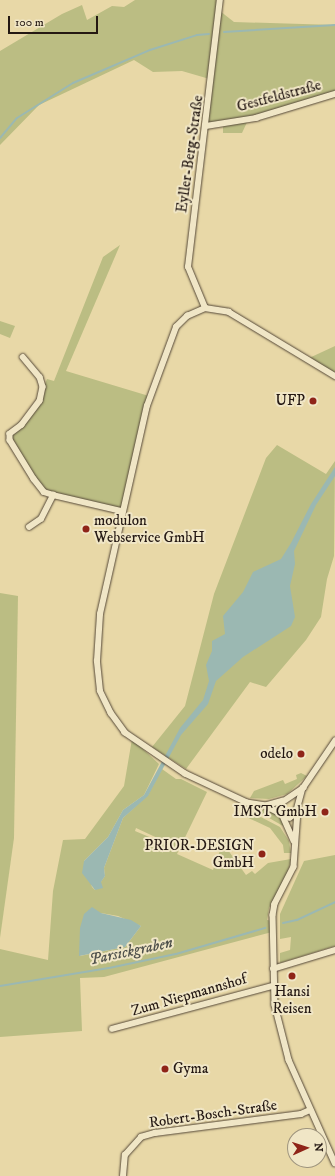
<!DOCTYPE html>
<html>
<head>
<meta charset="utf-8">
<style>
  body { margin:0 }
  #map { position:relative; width:335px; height:1176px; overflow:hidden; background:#e8d8a7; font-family:"IM FELL DW Pica",serif }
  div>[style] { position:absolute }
  .green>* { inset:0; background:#bbbd83 }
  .water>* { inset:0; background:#9bb8b2 }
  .stream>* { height:2px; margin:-1px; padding:0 1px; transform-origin:1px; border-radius:1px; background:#9bb8b2 }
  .roads { filter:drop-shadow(0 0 1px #554838) drop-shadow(0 0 1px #554838) }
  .street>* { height:5.5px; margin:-2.75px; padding:0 2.75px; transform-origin:2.75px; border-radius:2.75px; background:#f0e6c6 }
  .dots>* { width:11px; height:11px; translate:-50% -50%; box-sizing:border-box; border:2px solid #f0e6c6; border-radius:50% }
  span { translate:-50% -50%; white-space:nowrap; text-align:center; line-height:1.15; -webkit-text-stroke:4px #f0e6c6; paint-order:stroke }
  .street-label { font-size:15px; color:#241813 }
  .poi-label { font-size:15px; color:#241813 }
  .right { translate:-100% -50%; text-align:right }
  .left { translate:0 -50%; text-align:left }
  .water-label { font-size:16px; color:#4e504b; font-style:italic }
  .north { position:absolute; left:287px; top:1128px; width:40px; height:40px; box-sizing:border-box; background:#f0e6c6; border:1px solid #9e947e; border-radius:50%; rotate:87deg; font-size:11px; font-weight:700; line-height:16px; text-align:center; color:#241813 }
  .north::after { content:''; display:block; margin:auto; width:14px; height:18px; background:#8f2418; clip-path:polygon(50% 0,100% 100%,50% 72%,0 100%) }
  .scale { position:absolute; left:8px; top:16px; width:90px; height:18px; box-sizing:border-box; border:2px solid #241813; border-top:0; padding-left:5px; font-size:12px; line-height:14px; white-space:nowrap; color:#241813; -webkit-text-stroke:3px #f0e6c6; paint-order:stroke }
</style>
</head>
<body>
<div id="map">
  <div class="green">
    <i style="clip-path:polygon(135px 0,221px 0,220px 11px,234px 22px,335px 25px,335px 94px,249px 118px,242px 133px,223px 133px,223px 123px,206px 125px,213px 80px,182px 71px,153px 72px,134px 60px,39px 105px,0 145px,0 51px,62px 14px,82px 5px,87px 20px,112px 6px,124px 7px)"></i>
    <i style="clip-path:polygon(120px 245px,66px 371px,149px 396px,122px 511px,44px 492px,20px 460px,10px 434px,31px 414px,47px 379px,54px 381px,103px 257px)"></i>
    <i style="clip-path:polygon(0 321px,15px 326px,10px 338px,0 334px)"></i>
    <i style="clip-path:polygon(335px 346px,335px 373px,307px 359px)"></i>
    <i style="clip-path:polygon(277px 445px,326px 474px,335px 461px,334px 556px,327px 579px,321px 617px,306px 640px,266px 687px,250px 682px,186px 769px,152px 747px,185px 706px,214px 594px,266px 458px)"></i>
    <i style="clip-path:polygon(0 593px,18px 596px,14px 838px,0 938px)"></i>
    <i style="clip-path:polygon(evenodd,132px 739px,159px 764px,144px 795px,123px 810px,108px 837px,84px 861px,92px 887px,95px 890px,105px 876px,104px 868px,123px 818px,148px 795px,162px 769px,176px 779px,181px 779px,207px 792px,177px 854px,213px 870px,224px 839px,229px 842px,225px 846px,246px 875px,252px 871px,255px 874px,268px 863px,291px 859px,288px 872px,269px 908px,267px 920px,273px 921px,272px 932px,104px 977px,80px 978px,82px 1031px,0 1037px,0 949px,48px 960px,53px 891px,63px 840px,85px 839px,124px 786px,132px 739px,136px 828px,166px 842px,166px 844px,135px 831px,136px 828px,132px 739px,101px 913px,118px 916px,141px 926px,125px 947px,80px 956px,101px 913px)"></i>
    <i style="clip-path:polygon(301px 773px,307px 776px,287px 794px,269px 799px,250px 798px,254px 791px,283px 780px,285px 784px,297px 779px,296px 775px)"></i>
    <i style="clip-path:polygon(250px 807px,276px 813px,286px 824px,283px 826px)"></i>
    <i style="clip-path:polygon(247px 810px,280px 827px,289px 841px,291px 853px,284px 853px,283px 845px,270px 828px,244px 816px)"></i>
    <i style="clip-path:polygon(335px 855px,335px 946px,280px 963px,280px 953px,290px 950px,291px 937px,280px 939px,280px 914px,304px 861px)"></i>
  </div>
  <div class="water">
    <i style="clip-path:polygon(335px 467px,335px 476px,316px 505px,294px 551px,295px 564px,290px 586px,295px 617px,291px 626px,243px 657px,216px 681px,208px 704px,181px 735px,148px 796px,123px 818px,104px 868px,105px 876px,101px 882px,103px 888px,95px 890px,82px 873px,84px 861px,108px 837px,123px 810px,144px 795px,180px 728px,203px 700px,209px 681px,206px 665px,212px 651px,212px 641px,225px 634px,223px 616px,243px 592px,253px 572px,281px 559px,291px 543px,311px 504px)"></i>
    <i style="clip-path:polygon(92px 907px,101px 913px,131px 920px,141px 926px,125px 947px,79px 956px,80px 928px,84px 914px)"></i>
  </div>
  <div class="stream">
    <i style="left:224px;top:32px;width:111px;rotate:-3.6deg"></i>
    <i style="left:0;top:138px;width:26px;rotate:-50deg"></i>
    <i style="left:17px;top:118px;width:66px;rotate:-32deg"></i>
    <i style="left:73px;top:83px;width:84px;rotate:-23.2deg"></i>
    <i style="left:150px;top:50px;width:49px;rotate:-17.7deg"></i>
    <i style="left:197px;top:35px;width:12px;rotate:-5deg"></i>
    <i style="left:283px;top:923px;width:14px;rotate:-12deg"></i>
    <i style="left:297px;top:920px;width:42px;rotate:-25.3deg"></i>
    <i style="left:0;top:986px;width:110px;rotate:-9.4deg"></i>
    <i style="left:109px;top:968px;width:68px;rotate:-11.8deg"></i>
    <i style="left:176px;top:954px;width:93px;rotate:-16.3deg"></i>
  </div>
  <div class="roads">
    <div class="street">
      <i style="left:206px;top:126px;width:51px;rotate:-9.1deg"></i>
      <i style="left:256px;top:118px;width:83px;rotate:-16.9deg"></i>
      <i style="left:205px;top:308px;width:44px;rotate:-112.5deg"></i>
      <i style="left:188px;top:267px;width:269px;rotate:-83.2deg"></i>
      <i style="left:23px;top:357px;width:26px;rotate:50deg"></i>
      <i style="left:40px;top:377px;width:10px;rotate:73deg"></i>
      <i style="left:43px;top:387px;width:14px;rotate:102deg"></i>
      <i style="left:40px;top:401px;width:30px;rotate:127deg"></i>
      <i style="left:22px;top:425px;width:15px;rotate:143deg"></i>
      <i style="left:10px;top:434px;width:6px;rotate:90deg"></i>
      <i style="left:10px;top:440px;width:46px;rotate:58.4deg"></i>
      <i style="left:34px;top:479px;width:16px;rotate:52deg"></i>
      <i style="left:44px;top:492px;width:9px;rotate:18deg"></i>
      <i style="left:29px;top:527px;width:14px;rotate:-34deg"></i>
      <i style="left:41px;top:519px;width:27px;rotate:-63deg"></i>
      <i style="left:53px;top:495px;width:71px;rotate:13.1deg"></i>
      <i style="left:303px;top:788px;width:27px;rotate:105deg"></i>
      <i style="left:296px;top:814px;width:7px;rotate:146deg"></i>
      <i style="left:290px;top:818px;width:7px;rotate:-164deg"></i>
      <i style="left:283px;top:816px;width:9px;rotate:-111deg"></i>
      <i style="left:280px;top:808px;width:5px;rotate:-79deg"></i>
      <i style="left:281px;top:803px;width:27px;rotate:-34deg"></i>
      <i style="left:303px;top:788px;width:57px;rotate:-55.8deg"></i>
      <i style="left:283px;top:801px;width:18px;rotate:164deg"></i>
      <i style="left:266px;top:806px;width:19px;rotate:-171deg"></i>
      <i style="left:247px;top:803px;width:68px;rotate:-154.9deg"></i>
      <i style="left:185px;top:774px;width:73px;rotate:-145.7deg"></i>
      <i style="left:125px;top:733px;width:24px;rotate:-126deg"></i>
      <i style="left:111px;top:714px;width:25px;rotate:-116deg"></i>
      <i style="left:100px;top:691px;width:30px;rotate:-96deg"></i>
      <i style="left:97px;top:661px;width:47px;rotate:-86.3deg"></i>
      <i style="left:100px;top:614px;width:213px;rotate:-77.3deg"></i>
      <i style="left:147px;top:406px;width:84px;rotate:-69.8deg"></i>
      <i style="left:176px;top:327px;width:16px;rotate:-45deg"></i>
      <i style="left:187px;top:316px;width:20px;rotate:-24deg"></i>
      <i style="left:205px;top:308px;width:24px;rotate:9deg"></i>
      <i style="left:229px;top:312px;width:124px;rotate:31.1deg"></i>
      <i style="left:266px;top:806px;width:18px;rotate:27deg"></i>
      <i style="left:298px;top:811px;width:56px;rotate:94.1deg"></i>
      <i style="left:294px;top:867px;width:42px;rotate:117.2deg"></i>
      <i style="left:275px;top:904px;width:11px;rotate:100deg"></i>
      <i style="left:273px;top:915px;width:90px;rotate:88.7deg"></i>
      <i style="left:275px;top:1005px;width:57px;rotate:75.7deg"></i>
      <i style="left:289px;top:1060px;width:113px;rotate:65.9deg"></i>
      <i style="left:283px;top:816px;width:27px;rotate:66deg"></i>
      <i style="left:273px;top:969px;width:65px;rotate:-17deg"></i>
      <i style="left:112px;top:1029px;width:167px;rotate:-15deg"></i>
      <i style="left:123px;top:1176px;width:21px;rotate:-85deg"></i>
      <i style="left:125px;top:1155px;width:24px;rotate:-48deg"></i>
      <i style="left:141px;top:1137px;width:15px;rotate:-16deg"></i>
      <i style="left:155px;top:1133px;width:147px;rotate:-7.4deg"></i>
      <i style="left:301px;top:1114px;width:10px;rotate:-24deg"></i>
    </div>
  </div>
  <div class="dots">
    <i style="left:313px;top:401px;background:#8f2418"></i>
    <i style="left:86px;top:529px;background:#8f2418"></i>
    <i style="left:301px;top:754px;background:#8f2418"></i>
    <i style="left:325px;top:812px;background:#8f2418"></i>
    <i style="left:262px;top:854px;background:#8f2418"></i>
    <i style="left:292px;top:976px;background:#8f2418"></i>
    <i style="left:165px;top:1069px;background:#8f2418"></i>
  </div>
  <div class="street-label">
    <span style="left:279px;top:96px;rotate:-15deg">Gestfeldstraße</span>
    <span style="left:190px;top:154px;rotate:-82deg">Eyller-Berg-Straße</span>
    <span style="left:189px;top:995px;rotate:-16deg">Zum Niepmannshof</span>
    <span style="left:213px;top:1114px;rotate:-8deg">Robert-Bosch-Straße</span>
  </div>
  <div class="poi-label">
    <span class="right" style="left:305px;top:401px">UFP</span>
    <span class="left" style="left:94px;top:529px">modulon<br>Webservice GmbH</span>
    <span class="right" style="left:293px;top:754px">odelo</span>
    <span class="right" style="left:317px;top:812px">IMST GmbH</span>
    <span class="right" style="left:254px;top:854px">PRIOR-DESIGN<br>GmbH</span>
    <span style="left:292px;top:1000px">Hansi<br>Reisen</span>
    <span class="left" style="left:173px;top:1069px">Gyma</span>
  </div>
  <div class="water-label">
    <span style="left:131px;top:951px;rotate:-12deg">Parsickgraben</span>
  </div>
  <div class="north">N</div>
  <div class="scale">100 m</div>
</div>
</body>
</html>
